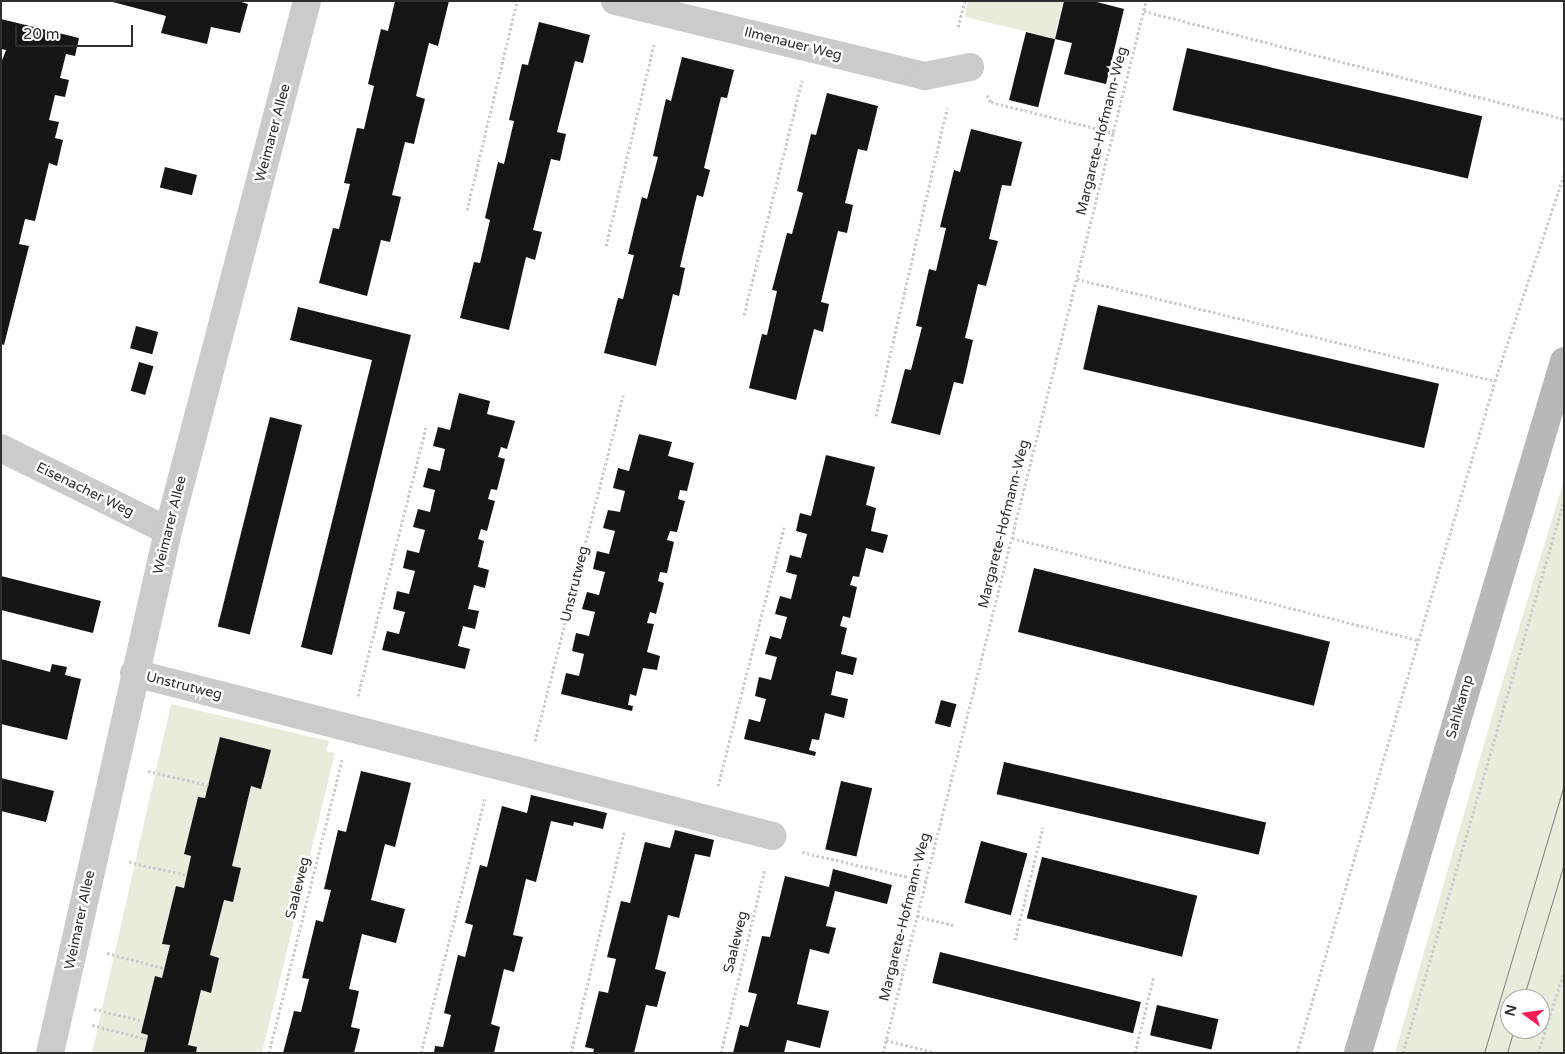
<!DOCTYPE html>
<html>
<head>
<meta charset="utf-8">
<style>
  body { margin:0 }
  #map { position:relative; width:1565px; height:1054px; overflow:hidden; background:#fff; font-family:"Varela Round",sans-serif }
  div>[style] { position:absolute }
  .green>* { inset:0; background:#e8eddb }
  .building>* { inset:0; background:#151515; transform-origin:0 0 }
  .path>* { height:3px; margin-top:-1.5px; transform-origin:0; background:repeating-linear-gradient(90deg,#cbcbcb 0 2.5px,transparent 0 5px) }
  .street>* { height:28px; margin:-14px; padding:0 14px; transform-origin:14px; border-radius:14px; background:#cbcbcb }
  .secondary>* { height:28px; margin:-14px; padding:0 14px; transform-origin:14px; border-radius:14px; background:#b8b8b8 }
  .tram>* { height:1px; margin:-0.5px; padding:0 0.5px; transform-origin:0.5px; border-radius:0.5px; background:#838383 }
  span { translate:-50% -50%; white-space:nowrap; text-align:center; line-height:1.15; -webkit-text-stroke:5px #fff; paint-order:stroke }
  .street-label { font-size:14px; color:#2e2e2e }
  .frame { position:absolute; inset:0; border:2px solid #2e2e2e; pointer-events:none }
  .north { position:absolute; left:1500px; top:989px; width:50px; height:50px; box-sizing:border-box; background:#fff; border:1px solid #ababab; border-radius:50%; rotate:284deg; font-size:14px; font-weight:700; line-height:20px; text-align:center; color:#2e2e2e }
  .north::after { content:''; display:block; margin:auto; width:18px; height:22px; background:#f62054; clip-path:polygon(50% 0,100% 100%,50% 72%,0 100%) }
  .scale { position:absolute; left:15px; top:25px; width:118px; height:22px; box-sizing:border-box; border:2px solid #2e2e2e; border-top:0; padding-left:6px; font-size:15px; line-height:18px; white-space:nowrap; color:#2e2e2e; -webkit-text-stroke:4px #fff; paint-order:stroke }
</style>
</head>
<body>
<div id="map">
  <div class="green">
    <i style="clip-path:polygon(968px 1px,1063px 1px,1054px 38px,965px 17px)"></i>
    <i style="clip-path:polygon(evenodd,1564px 480px,1564px 1053px,1395px 1053px,1491px 720px,1564px 480px,1510px 999px,1540px 999px,1540px 1029px,1510px 1029px,1510px 999px)"></i>
    <i style="clip-path:polygon(171px 704px,329px 741px,326px 751px,335px 753px,262px 1053px,196px 1053px,197px 1047px,188px 1045px,201px 990px,211px 992px,219px 958px,210px 955px,224px 900px,233px 902px,241px 869px,232px 866px,251px 786px,261px 788px,271px 750px,220px 737px,205px 798px,198px 797px,184px 854px,191px 856px,184px 888px,176px 886px,162px 943px,170px 945px,162px 978px,155px 977px,141px 1033px,148px 1035px,144px 1053px,92px 1053px)"></i>
  </div>
  <div class="building">
    <i style="clip-path:polygon(109px 1px,238px 1px,248px 4px,240px 33px,211px 27px,207px 44px,161px 33px,166px 16px)"></i>
    <i style="clip-path:polygon(395px 1px,449px 1px,438px 46px,429px 43px,416px 96px,425px 99px,418px 127px,414px 144px,405px 142px,392px 195px,401px 197px,390px 242px,381px 240px,367px 296px,319px 283px,333px 228px,339px 229px,350px 184px,344px 183px,357px 128px,364px 129px,374px 86px,368px 84px,381px 29px,388px 31px)"></i>
    <i style="clip-path:polygon(1064px 1px,1093px 1px,1124px 9px,1106px 84px,1064px 74px,1072px 43px,1055px 39px)"></i>
    <i style="clip-path:polygon(1px 19px,79px 38px,75px 56px,66px 54px,60px 78px,69px 80px,65px 97px,55px 95px,49px 120px,59px 122px,55px 138px,63px 140px,57px 166px,49px 163px,35px 221px,25px 219px,19px 244px,29px 246px,4px 345px,1px 344px,1px 63px,6px 50px,1px 49px)"></i>
    <i style="clip-path:polygon(539px 22px,590px 35px,583px 63px,575px 61px,557px 132px,566px 134px,560px 161px,551px 159px,533px 230px,542px 232px,535px 260px,526px 257px,509px 330px,460px 318px,474px 262px,480px 263px,490px 220px,485px 218px,498px 162px,504px 164px,514px 121px,509px 120px,522px 64px,528px 65px)"></i>
    <i style="left:1026px;top:32px;width:30px;height:70px;rotate:14deg"></i>
    <i style="left:1187px;top:48px;width:303px;height:64px;rotate:13deg"></i>
    <i style="clip-path:polygon(682px 57px,734px 70px,727px 98px,721px 97px,704px 168px,710px 170px,703px 197px,697px 195px,680px 267px,685px 268px,679px 296px,673px 294px,656px 366px,604px 353px,618px 298px,623px 299px,634px 255px,628px 254px,642px 197px,647px 199px,658px 157px,653px 156px,666px 99px,671px 101px)"></i>
    <i style="clip-path:polygon(827px 93px,878px 106px,867px 151px,858px 149px,845px 203px,853px 205px,847px 233px,838px 231px,821px 302px,829px 304px,823px 332px,814px 329px,796px 400px,749px 388px,762px 334px,767px 335px,777px 291px,772px 290px,787px 233px,792px 234px,803px 193px,797px 191px,811px 134px,816px 135px)"></i>
    <i style="clip-path:polygon(971px 129px,1022px 142px,1011px 186px,1002px 185px,989px 239px,998px 241px,986px 286px,978px 284px,965px 338px,973px 340px,967px 367px,963px 384px,954px 382px,940px 435px,891px 423px,905px 369px,911px 370px,922px 327px,916px 326px,929px 269px,936px 271px,946px 228px,940px 227px,954px 170px,960px 172px)"></i>
    <i style="left:165px;top:167px;width:33px;height:21px;rotate:14deg"></i>
    <i style="left:1098px;top:305px;width:350px;height:66px;rotate:13deg"></i>
    <i style="clip-path:polygon(298px 307px,411px 335px,332px 655px,301px 647px,372px 360px,290px 340px)"></i>
    <i style="left:136px;top:326px;width:23px;height:23px;rotate:15deg"></i>
    <i style="left:139px;top:362px;width:15px;height:30px;rotate:16deg"></i>
    <i style="clip-path:polygon(459px 393px,490px 401px,487px 414px,515px 421px,507px 449px,501px 447px,498px 457px,505px 459px,497px 490px,491px 489px,488px 499px,495px 501px,487px 531px,481px 529px,478px 539px,484px 541px,478px 567px,489px 570px,485px 588px,474px 585px,468px 609px,479px 611px,475px 629px,463px 626px,458px 646px,470px 649px,465px 669px,382px 650px,387px 631px,399px 634px,405px 612px,393px 609px,397px 591px,409px 594px,415px 571px,403px 568px,407px 550px,419px 553px,425px 530px,413px 527px,418px 509px,430px 512px,435px 490px,423px 487px,428px 468px,440px 471px,445px 449px,433px 446px,438px 427px,450px 430px)"></i>
    <i style="left:270px;top:417px;width:33px;height:216px;rotate:14deg"></i>
    <i style="clip-path:polygon(639px 434px,672px 442px,668px 456px,694px 463px,687px 491px,680px 490px,678px 499px,685px 501px,677px 532px,670px 531px,667px 540px,674px 542px,667px 573px,660px 572px,658px 581px,664px 583px,656px 614px,650px 612px,647px 623px,654px 624px,647px 652px,660px 656px,657px 670px,643px 668px,636px 696px,630px 694px,628px 705px,633px 706px,632px 711px,561px 694px,566px 673px,579px 676px,584px 654px,572px 651px,576px 633px,589px 636px,595px 612px,582px 609px,587px 592px,599px 595px,605px 572px,593px 569px,597px 551px,609px 554px,615px 531px,603px 528px,608px 510px,620px 512px,625px 491px,613px 488px,618px 468px,629px 471px)"></i>
    <i style="clip-path:polygon(826px 455px,875px 467px,866px 505px,876px 508px,871px 531px,888px 535px,883px 553px,866px 548px,859px 577px,853px 576px,850px 585px,857px 587px,850px 618px,843px 616px,840px 626px,847px 628px,841px 654px,857px 658px,853px 675px,836px 671px,831px 695px,848px 699px,844px 718px,825px 713px,819px 740px,812px 739px,809px 750px,816px 752px,815px 756px,744px 739px,749px 719px,760px 722px,766px 699px,755px 696px,759px 677px,771px 680px,777px 657px,765px 654px,770px 636px,781px 639px,787px 617px,775px 614px,780px 596px,791px 599px,797px 575px,786px 572px,790px 555px,801px 558px,807px 534px,796px 531px,800px 513px,811px 516px)"></i>
    <i style="left:1034px;top:568px;width:305px;height:66px;rotate:14deg"></i>
    <i style="left:1px;top:576px;width:103px;height:33px;rotate:14deg"></i>
    <i style="clip-path:polygon(1px 659px,50px 672px,52px 664px,67px 667px,65px 675px,81px 679px,67px 740px,1px 724px)"></i>
    <i style="left:941px;top:700px;width:16px;height:24px;rotate:15deg"></i>
    <i style="clip-path:polygon(220px 737px,271px 750px,261px 789px,251px 786px,232px 866px,241px 868px,233px 902px,224px 900px,210px 955px,219px 958px,211px 993px,201px 990px,188px 1045px,197px 1047px,196px 1053px,144px 1053px,148px 1035px,141px 1033px,155px 976px,162px 978px,170px 945px,162px 944px,176px 886px,184px 888px,191px 856px,184px 854px,198px 797px,205px 798px)"></i>
    <i style="left:1004px;top:762px;width:269px;height:33px;rotate:13deg"></i>
    <i style="clip-path:polygon(361px 771px,411px 783px,395px 847px,385px 844px,371px 900px,405px 909px,396px 943px,362px 934px,349px 989px,359px 991px,351px 1027px,360px 1029px,354px 1053px,283px 1053px,294px 1011px,301px 1012px,309px 979px,302px 978px,316px 920px,323px 922px,331px 890px,324px 889px,338px 830px,346px 832px)"></i>
    <i style="clip-path:polygon(1px 778px,54px 791px,46px 822px,1px 811px)"></i>
    <i style="left:841px;top:781px;width:32px;height:70px;rotate:13deg"></i>
    <i style="clip-path:polygon(531px 795px,607px 813px,603px 829px,574px 822px,573px 826px,551px 821px,536px 882px,526px 879px,513px 935px,523px 937px,514px 972px,504px 969px,491px 1024px,500px 1027px,494px 1053px,434px 1053px,435px 1046px,443px 1047px,451px 1015px,444px 1013px,458px 955px,465px 957px,473px 925px,465px 923px,480px 865px,487px 867px,502px 806px,527px 813px)"></i>
    <i style="clip-path:polygon(675px 830px,714px 840px,710px 857px,695px 854px,679px 918px,668px 915px,655px 969px,666px 972px,657px 1007px,646px 1005px,634px 1053px,593px 1053px,594px 1049px,585px 1047px,599px 991px,608px 993px,616px 959px,607px 957px,621px 901px,630px 903px,645px 842px,670px 848px)"></i>
    <i style="left:981px;top:841px;width:48px;height:64px;rotate:15deg"></i>
    <i style="left:1042px;top:857px;width:160px;height:63px;rotate:14deg"></i>
    <i style="clip-path:polygon(833px 869px,892px 885px,887px 904px,835px 891px,826px 926px,836px 928px,829px 954px,810px 949px,797px 1004px,829px 1011px,820px 1048px,787px 1040px,784px 1053px,733px 1053px,740px 1025px,748px 1027px,757px 994px,748px 992px,762px 936px,770px 937px,785px 876px,829px 887px)"></i>
    <i style="left:940px;top:952px;width:207px;height:32px;rotate:14deg"></i>
    <i style="left:1157px;top:1005px;width:63px;height:31px;rotate:13deg"></i>
  </div>
  <div class="path">
    <i style="left:1144px;top:11px;width:434px;rotate:14.4deg"></i>
    <i style="left:958px;top:27px;width:27px;rotate:-75deg"></i>
    <i style="left:987px;top:95px;width:8px;rotate:60deg"></i>
    <i style="left:991px;top:102px;width:127px;rotate:14.1deg"></i>
    <i style="left:467px;top:210px;width:215px;rotate:-76.5deg"></i>
    <i style="left:606px;top:246px;width:207px;rotate:-76.6deg"></i>
    <i style="left:1077px;top:279px;width:430px;rotate:13.7deg"></i>
    <i style="left:744px;top:315px;width:242px;rotate:-76.1deg"></i>
    <i style="left:876px;top:416px;width:316px;rotate:-77deg"></i>
    <i style="left:1012px;top:538px;width:418px;rotate:14.1deg"></i>
    <i style="left:358px;top:696px;width:277px;rotate:-75.8deg"></i>
    <i style="left:535px;top:741px;width:357px;rotate:-75.7deg"></i>
    <i style="left:148px;top:771px;width:62px;rotate:13.1deg"></i>
    <i style="left:718px;top:786px;width:267px;rotate:-75.7deg"></i>
    <i style="left:802px;top:852px;width:127px;rotate:13.2deg"></i>
    <i style="left:129px;top:862px;width:59px;rotate:12.6deg"></i>
    <i style="left:917px;top:916px;width:40px;rotate:14.4deg"></i>
    <i style="left:1015px;top:940px;width:116px;rotate:-76.1deg"></i>
    <i style="left:107px;top:953px;width:59px;rotate:14.7deg"></i>
    <i style="left:94px;top:1009px;width:51px;rotate:13.5deg"></i>
    <i style="left:92px;top:1025px;width:57px;rotate:14.3deg"></i>
    <i style="left:886px;top:1040px;width:53px;rotate:14.3deg"></i>
    <i style="left:269px;top:1053px;width:302px;rotate:-76deg"></i>
    <i style="left:421px;top:1053px;width:262px;rotate:-75.9deg"></i>
    <i style="left:571px;top:1053px;width:227px;rotate:-76.5deg"></i>
    <i style="left:721px;top:1053px;width:190px;rotate:-76.6deg"></i>
    <i style="left:883px;top:1053px;width:1084px;rotate:-75.96deg"></i>
    <i style="left:1135px;top:1053px;width:80px;rotate:-76.3deg"></i>
    <i style="left:1297px;top:1053px;width:701px;rotate:-73.58deg"></i>
    <i style="left:1495px;top:381px;width:217px;rotate:-71.5deg"></i>
    <i style="left:1403px;top:1053px;width:575px;rotate:-73.74deg"></i>
    <i style="left:1538px;top:1053px;width:85px;rotate:-72.2deg"></i>
  </div>
  <div class="street">
    <i style="left:615px;top:1px;width:319px;rotate:13.6deg"></i>
    <i style="left:925px;top:76px;width:46px;rotate:-11.3deg"></i>
    <i style="left:1px;top:448px;width:186px;rotate:26.4deg"></i>
    <i style="left:134px;top:673px;width:659px;rotate:14.31deg"></i>
    <i style="left:50px;top:1053px;width:535px;rotate:-77.26deg"></i>
    <i style="left:168px;top:531px;width:548px;rotate:-75.3deg"></i>
  </div>
  <div class="secondary">
    <i style="left:1358px;top:1053px;width:722px;rotate:-73.42deg"></i>
  </div>
  <div class="tram">
    <i style="left:1523px;top:999px;width:142px;rotate:-73.2deg"></i>
    <i style="left:1484px;top:1053px;width:281px;rotate:-73.4deg"></i>
    <i style="left:1507px;top:1053px;width:25px;rotate:-74deg"></i>
  </div>
  <div class="street-label">
    <span style="left:793px;top:44px;rotate:14deg">Ilmenauer Weg</span>
    <span style="left:1102px;top:131px;rotate:-76deg">Margarete-Hofmann-Weg</span>
    <span style="left:273px;top:133px;rotate:-75deg">Weimarer Allee</span>
    <span style="left:85px;top:490px;rotate:26deg">Eisenacher Weg</span>
    <span style="left:1004px;top:524px;rotate:-76deg">Margarete-Hofmann-Weg</span>
    <span style="left:170px;top:525px;rotate:-76deg">Weimarer Allee</span>
    <span style="left:575px;top:584px;rotate:-76deg">Unstrutweg</span>
    <span style="left:184px;top:686px;rotate:14deg">Unstrutweg</span>
    <span style="left:1460px;top:707px;rotate:-74deg">Sahlkamp</span>
    <span style="left:298px;top:888px;rotate:-76deg">Saaleweg</span>
    <span style="left:905px;top:917px;rotate:-76deg">Margarete-Hofmann-Weg</span>
    <span style="left:80px;top:920px;rotate:-78deg">Weimarer Allee</span>
    <span style="left:736px;top:942px;rotate:-76deg">Saaleweg</span>
  </div>
  <div class="frame"></div>
  <div class="north">N</div>
  <div class="scale">20 m</div>
</div>
</body>
</html>
